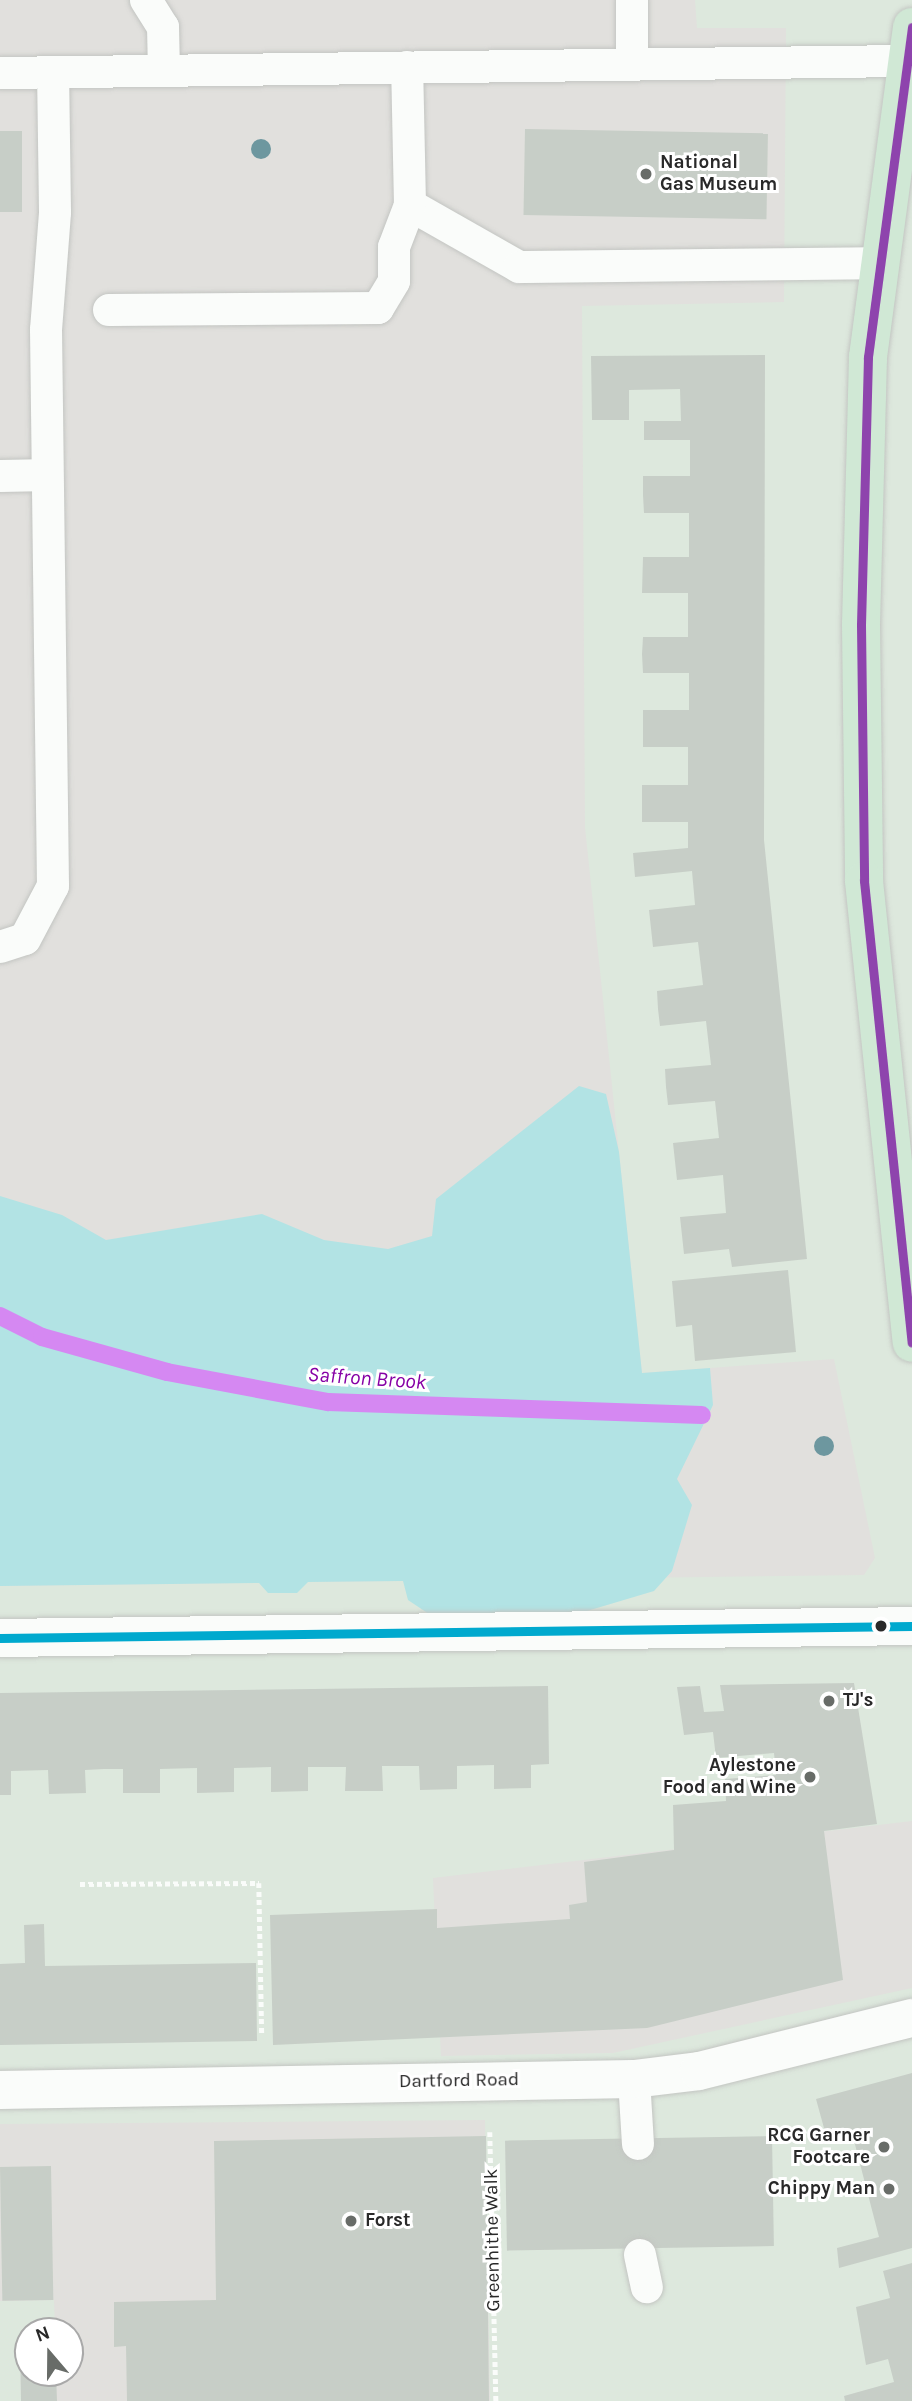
<!DOCTYPE html>
<html>
<head>
<meta charset="utf-8">
<style>
  body { margin:0 }
  #map { position:relative; width:912px; height:2401px; overflow:hidden; background:#dde8dd; font-family:Karla,sans-serif }
  div>[style] { position:absolute }
  .industrial>* { inset:0; background:#e1e0dd }
  .green>* { inset:0; background:#b2e3e4 }
  .stream>* { height:18px; margin:-9px; padding:0 9px; transform-origin:9px; border-radius:9px; background:#d588f2 }
  .building>* { inset:0; background:#c7cec7; transform-origin:0 0 }
  .path>* { height:4.5px; margin-top:-2.25px; transform-origin:0; background:repeating-linear-gradient(90deg,#fafcfa 0 5px,transparent 0 8.5px) }
  .roads { filter:drop-shadow(0 0 2px #c3c5c2) drop-shadow(0 0 2px #c3c5c2) }
  .lane>* { height:32px; margin:-16px; padding:0 16px; transform-origin:16px; border-radius:16px; background:#fafcfa }
  .street>* { height:38px; margin:-19px; padding:0 19px; transform-origin:19px; border-radius:19px; background:#fafcfa }
  .primary>* { height:38px; margin:-19px; padding:0 19px; transform-origin:19px; border-radius:19px; background:#d0e8d5 }
  .bus-1>* { height:9px; margin:-4.5px; padding:0 4.5px; transform-origin:4.5px; border-radius:4.5px; background:#8e44ad }
  .bus-2>* { height:9px; margin:-4.5px; padding:0 4.5px; transform-origin:4.5px; border-radius:4.5px; background:#00a9ce }
  .trees>* { width:20px; height:20px; margin:-10px; border-radius:50%; background:#6d979f }
  .dots>* { width:19px; height:19px; translate:-50% -50%; box-sizing:border-box; border:4px solid #fff; border-radius:50% }
  span { translate:-50% -50%; white-space:nowrap; text-align:center; line-height:1.15; -webkit-text-stroke:6px #fff; paint-order:stroke }
  .poi-label { font-size:19px; color:#292929; font-weight:700 }
  .left { translate:0 -50%; text-align:left }
  .right { translate:-100% -50%; text-align:right }
  .street-label { font-size:19px; color:#292929 }
  .water-label { font-size:21px; color:#8600a5; font-style:italic }
  .north { position:absolute; left:14px; top:2317px; width:70px; height:70px; box-sizing:border-box; background:#fff; border:2px solid #a9a9a9; border-radius:50%; rotate:340deg; font-size:19px; font-weight:700; line-height:28px; text-align:center; color:#292929 }
  .north::after { content:''; display:block; margin:auto; width:24px; height:32px; background:#686c68; clip-path:polygon(50% 0,100% 100%,50% 72%,0 100%) }
</style>
</head>
<body>
<div id="map">
  <div class="industrial">
    <i style="clip-path:polygon(0 0,695px 0,697px 28px,786px 28px,784px 302px,582px 306px,585px 827px,642px 1373px,834px 1359px,875px 1558px,864px 1575px,0 1586px)"></i>
    <i style="clip-path:polygon(912px 1821px,912px 1988px,613px 2053px,441px 2056px,433px 1878px)"></i>
    <i style="clip-path:polygon(485px 2120px,490px 2401px,21px 2401px,20px 2340px,28px 2339px,28px 2373px,70px 2373px,70px 2331px,55px 2331px,54px 2300px,0 2301px,0 2124px)"></i>
  </div>
  <div class="green">
    <i style="clip-path:polygon(579px 1086px,606px 1094px,619px 1152px,642px 1373px,710px 1368px,713px 1405px,677px 1479px,692px 1505px,672px 1571px,654px 1591px,577px 1614px,429px 1614px,408px 1600px,403px 1581px,308px 1582px,297px 1593px,268px 1593px,259px 1583px,0 1586px,0 1196px,62px 1215px,106px 1240px,262px 1214px,324px 1240px,388px 1249px,432px 1236px,436px 1199px)"></i>
  </div>
  <div class="stream">
    <i style="left:0;top:1316px;width:47px;rotate:26.6deg"></i>
    <i style="left:42px;top:1337px;width:130px;rotate:15.6deg"></i>
    <i style="left:167px;top:1372px;width:164px;rotate:10.6deg"></i>
    <i style="left:328px;top:1402px;width:374px;rotate:2deg"></i>
  </div>
  <div class="building">
    <i style="left:525px;top:129px;width:243px;height:86px;rotate:1deg"></i>
    <i style="left:0;top:131px;width:22px;height:81px"></i>
    <i style="clip-path:polygon(765px 355px,764px 840px,807px 1259px,732px 1267px,729px 1249px,684px 1254px,680px 1217px,726px 1213px,723px 1175px,677px 1180px,673px 1143px,719px 1138px,715px 1101px,668px 1105px,666px 1087px,665px 1069px,711px 1065px,706px 1021px,660px 1026px,658px 1009px,657px 991px,703px 985px,698px 942px,653px 947px,649px 910px,695px 905px,692px 871px,635px 877px,633px 853px,688px 848px,688px 822px,642px 822px,642px 785px,688px 785px,688px 747px,643px 747px,643px 710px,689px 710px,689px 673px,643px 673px,642px 654px,643px 637px,688px 637px,688px 593px,642px 593px,643px 557px,689px 557px,689px 513px,644px 513px,643px 495px,643px 476px,690px 476px,690px 440px,644px 440px,644px 421px,681px 421px,680px 389px,629px 390px,629px 420px,592px 420px,591px 356px)"></i>
    <i style="clip-path:polygon(788px 1270px,796px 1352px,695px 1361px,692px 1325px,676px 1327px,672px 1281px)"></i>
    <i style="clip-path:polygon(854px 1683px,877px 1824px,824px 1831px,843px 1980px,647px 2028px,273px 2045px,270px 1915px,437px 1909px,437px 1928px,570px 1919px,569px 1905px,587px 1902px,584px 1862px,674px 1850px,673px 1805px,726px 1801px,725px 1779px,776px 1775px,774px 1753px,716px 1758px,713px 1732px,684px 1735px,677px 1687px,700px 1686px,704px 1712px,724px 1711px,720px 1685px)"></i>
    <i style="clip-path:polygon(548px 1686px,549px 1764px,531px 1765px,531px 1788px,494px 1789px,494px 1765px,457px 1766px,457px 1789px,420px 1790px,419px 1766px,382px 1766px,383px 1791px,345px 1791px,346px 1767px,308px 1767px,308px 1791px,271px 1792px,271px 1767px,234px 1768px,234px 1792px,197px 1793px,197px 1768px,160px 1769px,160px 1793px,123px 1793px,123px 1769px,104px 1769px,85px 1770px,86px 1793px,49px 1794px,48px 1770px,11px 1771px,11px 1795px,0 1795px,0 1693px)"></i>
    <i style="clip-path:polygon(44px 1924px,45px 1966px,256px 1963px,257px 2041px,0 2045px,0 1964px,25px 1963px,24px 1925px)"></i>
    <i style="clip-path:polygon(912px 2073px,912px 2248px,839px 2268px,837px 2248px,879px 2237px,852px 2133px,827px 2139px,816px 2099px)"></i>
    <i style="clip-path:polygon(486px 2136px,489px 2401px,127px 2401px,126px 2346px,114px 2347px,114px 2302px,216px 2300px,214px 2141px)"></i>
    <i style="left:772px;top:2136px;width:110px;height:267px;rotate:89deg"></i>
    <i style="left:51px;top:2166px;width:134px;height:51px;rotate:89deg"></i>
    <i style="clip-path:polygon(912px 2263px,912px 2401px,845px 2401px,844px 2396px,894px 2382px,888px 2359px,866px 2365px,856px 2307px,890px 2298px,883px 2271px)"></i>
    <i style="clip-path:polygon(28px 2339px,28px 2373px,56px 2373px,57px 2401px,21px 2401px,20px 2340px)"></i>
  </div>
  <div class="path">
    <i style="left:80px;top:1884px;width:179px;rotate:-0.3deg"></i>
    <i style="left:259px;top:1883px;width:152px;rotate:88.9deg"></i>
    <i style="left:490px;top:2132px;width:269px;rotate:88.7deg"></i>
  </div>
  <div class="roads">
    <div class="lane">
      <i style="left:146px;top:0;width:32px;rotate:58deg"></i>
      <i style="left:163px;top:27px;width:43px;rotate:88.7deg"></i>
      <i style="left:632px;top:0;width:64px;rotate:90deg"></i>
      <i style="left:0;top:73px;width:904px;rotate:-0.76deg"></i>
      <i style="left:410px;top:205px;width:125px;rotate:29.6deg"></i>
      <i style="left:519px;top:267px;width:359px;rotate:-0.6deg"></i>
      <i style="left:109px;top:310px;width:269px;rotate:-0.4deg"></i>
      <i style="left:378px;top:308px;width:31px;rotate:-59deg"></i>
      <i style="left:394px;top:281px;width:34px;rotate:-90deg"></i>
      <i style="left:394px;top:247px;width:45px;rotate:-69.1deg"></i>
      <i style="left:410px;top:205px;width:138px;rotate:-91.2deg"></i>
      <i style="left:0;top:476px;width:47px;rotate:-1.2deg"></i>
      <i style="left:0;top:947px;width:26px;rotate:-18deg"></i>
      <i style="left:25px;top:939px;width:60px;rotate:-62.2deg"></i>
      <i style="left:53px;top:886px;width:556px;rotate:-90.72deg"></i>
      <i style="left:46px;top:330px;width:118px;rotate:-85.6deg"></i>
      <i style="left:55px;top:212px;width:140px;rotate:-90.8deg"></i>
      <i style="left:634px;top:2079px;width:65px;rotate:86.5deg"></i>
      <i style="left:640px;top:2255px;width:33px;rotate:78deg"></i>
    </div>
    <div class="street">
      <i style="left:0;top:1638px;width:912px;rotate:-0.75deg"></i>
      <i style="left:0;top:2090px;width:634px;rotate:-0.99deg"></i>
      <i style="left:634px;top:2079px;width:65px;rotate:-7deg"></i>
      <i style="left:699px;top:2071px;width:219px;rotate:-14deg"></i>
    </div>
    <div class="primary">
      <i style="left:912px;top:27px;width:333px;rotate:97.6deg"></i>
      <i style="left:868px;top:357px;width:268px;rotate:91.5deg"></i>
      <i style="left:861px;top:625px;width:256px;rotate:89.3deg"></i>
      <i style="left:864px;top:881px;width:464px;rotate:84.1deg"></i>
    </div>
  </div>
  <div class="bus-1">
    <i style="left:912px;top:27px;width:333px;rotate:97.6deg"></i>
    <i style="left:868px;top:357px;width:268px;rotate:91.5deg"></i>
    <i style="left:861px;top:625px;width:256px;rotate:89.3deg"></i>
    <i style="left:864px;top:881px;width:464px;rotate:84.1deg"></i>
  </div>
  <div class="bus-2">
    <i style="left:0;top:1638px;width:912px;rotate:-0.75deg"></i>
  </div>
  <div class="trees">
    <i style="left:261px;top:149px"></i>
    <i style="left:824px;top:1446px"></i>
  </div>
  <div class="dots">
    <i style="left:646px;top:174px;background:#686c68"></i>
    <i style="left:881px;top:1626px;background:#292929"></i>
    <i style="left:829px;top:1701px;background:#686c68"></i>
    <i style="left:810px;top:1777px;background:#686c68"></i>
    <i style="left:884px;top:2147px;background:#686c68"></i>
    <i style="left:889px;top:2189px;background:#686c68"></i>
    <i style="left:351px;top:2221px;background:#686c68"></i>
  </div>
  <div class="poi-label">
    <span class="left" style="left:660px;top:174px">National<br>Gas Museum</span>
    <span class="left" style="left:843px;top:1701px">TJ's</span>
    <span class="right" style="left:796px;top:1777px">Aylestone<br>Food and Wine</span>
    <span class="right" style="left:870px;top:2147px">RCG Garner<br>Footcare</span>
    <span class="right" style="left:875px;top:2189px">Chippy Man</span>
    <span class="left" style="left:365px;top:2221px">Forst</span>
  </div>
  <div class="street-label">
    <span style="left:459px;top:2081px;rotate:-1deg">Dartford Road</span>
    <span style="left:493px;top:2240px;rotate:-91deg">Greenhithe Walk</span>
  </div>
  <div class="water-label">
    <span style="left:367px;top:1378px;rotate:4deg">Saffron Brook</span>
  </div>
  <div class="north">N</div>
</div>
</body>
</html>
